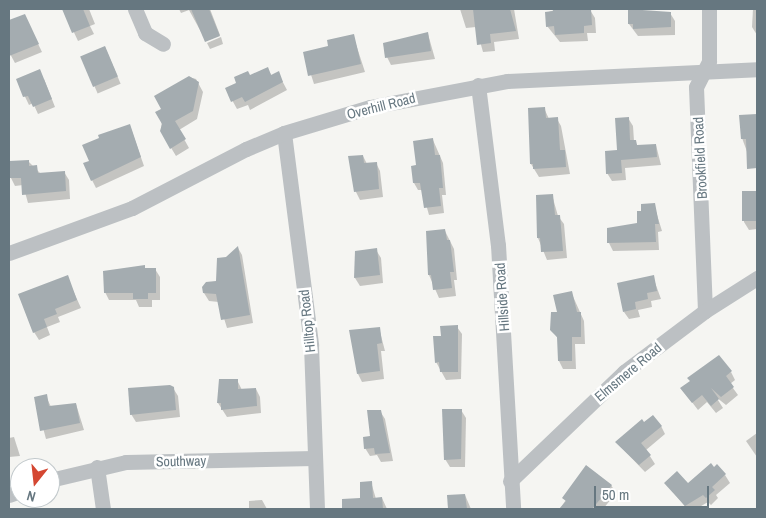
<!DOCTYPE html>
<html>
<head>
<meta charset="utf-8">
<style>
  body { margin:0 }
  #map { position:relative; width:766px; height:518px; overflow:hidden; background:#f5f5f2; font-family:"Archivo Narrow",sans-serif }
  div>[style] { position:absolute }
  .shadow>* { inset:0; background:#0003; transform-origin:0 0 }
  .building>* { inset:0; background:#a4acb0; transform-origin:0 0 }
  .minor>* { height:15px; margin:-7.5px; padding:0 7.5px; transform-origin:7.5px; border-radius:7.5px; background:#bcc0c3 }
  span { translate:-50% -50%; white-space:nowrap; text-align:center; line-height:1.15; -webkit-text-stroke:5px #fff; paint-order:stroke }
  .street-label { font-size:14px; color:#667780 }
  .frame { position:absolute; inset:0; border:10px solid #667780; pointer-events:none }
  .north { position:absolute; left:10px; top:458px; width:50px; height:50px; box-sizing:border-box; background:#fff; border:1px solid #c2c9cc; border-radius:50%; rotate:196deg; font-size:14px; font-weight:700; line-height:20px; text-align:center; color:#667780 }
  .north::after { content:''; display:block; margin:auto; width:18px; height:22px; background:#d44732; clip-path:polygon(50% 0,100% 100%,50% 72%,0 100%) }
  .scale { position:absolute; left:594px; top:486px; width:115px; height:22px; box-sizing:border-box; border:2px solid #667780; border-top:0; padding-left:6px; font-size:15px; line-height:18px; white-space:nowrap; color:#667780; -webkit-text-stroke:4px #fff; paint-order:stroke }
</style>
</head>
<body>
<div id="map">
  <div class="shadow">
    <i style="clip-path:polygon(63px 9px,89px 9px,95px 24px,90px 26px,94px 34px,78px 41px)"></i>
    <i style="clip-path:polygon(179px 9px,210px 9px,220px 35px,206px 41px,189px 10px,181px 13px)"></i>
    <i style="clip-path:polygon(460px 9px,514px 9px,519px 39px,494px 42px,495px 51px,483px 52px,476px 27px,466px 28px)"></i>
    <i style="clip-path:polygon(557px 9px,590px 10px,595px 18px,596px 33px,587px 33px,588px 41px,560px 42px,547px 26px,546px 13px)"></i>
    <i style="clip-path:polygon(753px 9px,757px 9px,757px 35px,752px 27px)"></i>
    <i style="clip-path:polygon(670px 13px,675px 21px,675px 35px,638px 36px,629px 24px)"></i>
    <i style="clip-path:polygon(24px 15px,42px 52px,15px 63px,9px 52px,9px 22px)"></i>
    <i style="clip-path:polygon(428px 34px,435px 59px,391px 65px,387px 57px)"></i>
    <i style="clip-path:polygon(353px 35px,365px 72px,314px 84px,304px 53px,330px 47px)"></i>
    <i style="clip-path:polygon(221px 37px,223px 44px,210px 49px,207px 43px)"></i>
    <i style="left:105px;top:47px;width:40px;height:25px;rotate:67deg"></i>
    <i style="clip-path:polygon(267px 68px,272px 76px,278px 73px,287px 90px,250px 110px,248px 105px,237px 109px,226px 89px)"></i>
    <i style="clip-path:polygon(189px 77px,196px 79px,203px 92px,197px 119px,179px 130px,189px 148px,176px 156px,161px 131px,163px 109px)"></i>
    <i style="clip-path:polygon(44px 79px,55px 107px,38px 114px,33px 103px,29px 105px,17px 80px)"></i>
    <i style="clip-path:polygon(544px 108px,549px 119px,557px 119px,561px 126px,570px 174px,539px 177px,531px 164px)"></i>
    <i style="clip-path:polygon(757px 115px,757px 168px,753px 168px,742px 138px,741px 116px)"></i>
    <i style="clip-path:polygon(628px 118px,633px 126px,634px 141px,638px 146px,656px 145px,661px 165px,625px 168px,626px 180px,612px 181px,607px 173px,618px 151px)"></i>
    <i style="clip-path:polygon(130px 126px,144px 166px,96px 188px,92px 180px,90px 162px)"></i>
    <i style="clip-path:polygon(433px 140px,443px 163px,446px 195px,442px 195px,444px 213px,429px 215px,422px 190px,418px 190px,414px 183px,412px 167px,417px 166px)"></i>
    <i style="clip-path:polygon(363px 156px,367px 164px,376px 163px,380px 171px,383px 197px,360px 200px,356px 192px,349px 157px)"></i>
    <i style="clip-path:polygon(28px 161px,41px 174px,64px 172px,69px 180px,70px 199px,28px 203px,23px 185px,15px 186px,11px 178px)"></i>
    <i style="clip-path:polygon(743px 193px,757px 193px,757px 229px,749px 230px,744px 222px)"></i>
    <i style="clip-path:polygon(552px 195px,558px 216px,564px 224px,567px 258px,547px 260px,538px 238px)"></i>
    <i style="clip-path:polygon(654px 205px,662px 231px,658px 232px,659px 250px,613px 251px,609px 243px,639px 224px,642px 212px)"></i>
    <i style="clip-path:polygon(445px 231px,454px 249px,457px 280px,454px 280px,456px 296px,439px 298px,429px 275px)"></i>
    <i style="clip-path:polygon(238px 248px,242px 255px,253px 323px,227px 328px,219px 302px,209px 301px,204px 293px,217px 282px,226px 258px)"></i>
    <i style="clip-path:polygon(376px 250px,381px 258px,383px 283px,360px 286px,355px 278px,357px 252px)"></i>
    <i style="clip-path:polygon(155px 269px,160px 277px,160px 300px,152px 300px,152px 307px,139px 307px,136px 300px,109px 300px,105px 292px)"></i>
    <i style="clip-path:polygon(67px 277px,81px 308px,58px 317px,60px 322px,47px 327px,50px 335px,39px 340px,34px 332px)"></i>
    <i style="clip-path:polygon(653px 277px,661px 299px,651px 301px,652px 307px,638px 310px,640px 317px,629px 319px,624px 312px)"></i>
    <i style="clip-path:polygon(571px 292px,584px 321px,585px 344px,575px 344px,576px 369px,563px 369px,559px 361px,559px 340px,552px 330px)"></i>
    <i style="clip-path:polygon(457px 327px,462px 334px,461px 379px,446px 380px,436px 362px,442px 337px)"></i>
    <i style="clip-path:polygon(379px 328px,385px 351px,381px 351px,384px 379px,362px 382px,358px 374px)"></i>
    <i style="clip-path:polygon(731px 372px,735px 380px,730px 384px,738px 395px,726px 405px,716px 397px,723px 408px,716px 413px,707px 402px,698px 410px,682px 389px)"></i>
    <i style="clip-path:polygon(237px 380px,242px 390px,256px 389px,260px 397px,261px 413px,227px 417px,218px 403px,220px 381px)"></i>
    <i style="clip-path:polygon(173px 388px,178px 396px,180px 417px,136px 422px,131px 414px)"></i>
    <i style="clip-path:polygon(46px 396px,51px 407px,76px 404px,84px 430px,46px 439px,35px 398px)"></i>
    <i style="clip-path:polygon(461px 410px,466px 418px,465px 467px,450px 467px,445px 459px)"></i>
    <i style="clip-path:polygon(380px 411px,385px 419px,393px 461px,381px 462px,377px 455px,370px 456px,365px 448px)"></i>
    <i style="clip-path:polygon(644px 423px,661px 426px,665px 434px,646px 450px,655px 464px,645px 472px,617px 443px)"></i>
    <i style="clip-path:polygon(757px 433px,757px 457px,746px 441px)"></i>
    <i style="clip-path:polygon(14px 437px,20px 456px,9px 457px,9px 438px)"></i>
    <i style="clip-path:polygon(587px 467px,611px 485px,616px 493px,603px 509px,560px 509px)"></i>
    <i style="clip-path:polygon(725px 475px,730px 483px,716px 495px,718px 498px,711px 505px,708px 502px,696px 509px,687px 509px,666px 483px,688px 485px)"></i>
    <i style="clip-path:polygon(371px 482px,376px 499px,382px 498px,387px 509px,361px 509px,360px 488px)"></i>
    <i style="clip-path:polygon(465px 495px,471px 509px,449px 509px,449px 496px)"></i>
    <i style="clip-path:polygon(262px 500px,267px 509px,249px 509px,249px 501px)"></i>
  </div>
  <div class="building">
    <i style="clip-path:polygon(62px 9px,83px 9px,90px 26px,72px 33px)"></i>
    <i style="clip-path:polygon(191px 9px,209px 9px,220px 36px,205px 42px)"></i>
    <i style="clip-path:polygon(473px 9px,510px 9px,516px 31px,490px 34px,491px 43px,477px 45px)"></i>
    <i style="clip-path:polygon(553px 9px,591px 9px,592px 25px,584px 26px,584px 33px,555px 35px,554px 26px,546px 27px,545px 12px,553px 11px)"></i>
    <i style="clip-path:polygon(628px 9px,671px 12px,671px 27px,633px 29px,633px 24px,628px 24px)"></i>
    <i style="clip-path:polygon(25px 14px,39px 44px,9px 56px,9px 20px)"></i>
    <i style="clip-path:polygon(428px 32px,431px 51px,385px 58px,383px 43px)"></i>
    <i style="clip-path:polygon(354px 34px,361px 64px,308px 76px,303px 52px,328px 46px,327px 40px)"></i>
    <i style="left:105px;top:46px;width:33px;height:27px;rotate:67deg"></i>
    <i style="clip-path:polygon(268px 67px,271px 75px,279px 71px,283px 82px,245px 102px,242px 97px,231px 102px,225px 88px,236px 83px,234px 77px,248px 71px,250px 75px)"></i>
    <i style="clip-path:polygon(40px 69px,52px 99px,33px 107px,28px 96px,23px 97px,16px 79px)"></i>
    <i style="clip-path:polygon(189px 76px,199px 82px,193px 111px,175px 121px,186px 139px,170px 149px,160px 131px,162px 124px,155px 112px,161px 109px,154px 96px)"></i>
    <i style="clip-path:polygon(545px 107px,546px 118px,558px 117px,560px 150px,565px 150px,566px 167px,533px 169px,533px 164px,530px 164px,528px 108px)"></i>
    <i style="clip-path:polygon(757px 114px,757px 168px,747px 169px,746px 139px,741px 139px,739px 115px)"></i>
    <i style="clip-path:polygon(629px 117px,630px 140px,636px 140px,637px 145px,656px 144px,657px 157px,621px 160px,622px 173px,606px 174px,605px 151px,617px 150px,615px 118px)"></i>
    <i style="clip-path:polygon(130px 124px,141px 157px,91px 181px,83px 163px,89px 161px,82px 145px,99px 138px,98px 135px)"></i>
    <i style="clip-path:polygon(433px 138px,435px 155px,440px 155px,443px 188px,439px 188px,441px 206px,424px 208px,420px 183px,413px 183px,411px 166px,416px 165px,413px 141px)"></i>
    <i style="clip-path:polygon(363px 155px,364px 163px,377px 162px,379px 189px,354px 192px,348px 156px)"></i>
    <i style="clip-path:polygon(29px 160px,29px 166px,37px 165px,38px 173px,65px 171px,66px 191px,22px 195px,21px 178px,10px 178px,9px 161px)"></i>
    <i style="left:757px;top:191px;width:30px;height:15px;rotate:90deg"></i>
    <i style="clip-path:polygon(553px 194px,555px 215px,560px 215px,563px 251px,541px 252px,540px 238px,537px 238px,536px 195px)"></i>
    <i style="clip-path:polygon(655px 203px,659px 224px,655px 224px,656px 242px,607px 243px,607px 228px,637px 223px,637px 211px,641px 211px,641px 204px)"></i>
    <i style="clip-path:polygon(445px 229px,447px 240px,450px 240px,454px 272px,450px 272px,452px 288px,433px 290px,431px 275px,428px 275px,426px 231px)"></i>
    <i style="clip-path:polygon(238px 246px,250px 315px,221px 320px,216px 294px,203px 293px,202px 287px,206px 282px,216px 281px,217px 258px,226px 257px)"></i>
    <i style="clip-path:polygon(377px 248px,380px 275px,354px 278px,355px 251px)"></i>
    <i style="clip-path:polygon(145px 265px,145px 268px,156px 268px,156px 293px,148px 293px,148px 299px,133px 299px,133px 293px,104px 293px,103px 271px)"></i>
    <i style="clip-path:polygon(68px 275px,77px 300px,55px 309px,57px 314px,44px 319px,47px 327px,33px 333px,18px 294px)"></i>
    <i style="clip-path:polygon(654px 275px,657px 291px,647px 293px,648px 299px,635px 302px,636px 309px,623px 312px,617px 283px)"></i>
    <i style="clip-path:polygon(572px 291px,577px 312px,581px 312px,581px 337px,572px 337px,572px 361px,558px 361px,557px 337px,550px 330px,551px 312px,557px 312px,553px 295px)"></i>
    <i style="clip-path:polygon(458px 325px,458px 372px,440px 372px,439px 362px,435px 363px,433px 336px,441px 336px,440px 326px)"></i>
    <i style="clip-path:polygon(380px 327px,382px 343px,377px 344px,380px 371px,357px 374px,349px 330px)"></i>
    <i style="clip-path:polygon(719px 355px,732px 371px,726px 376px,734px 387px,721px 397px,711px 388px,719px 399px,711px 406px,702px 395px,692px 403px,680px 388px,690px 381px,687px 378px)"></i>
    <i style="clip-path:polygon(219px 379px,238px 379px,238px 389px,256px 388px,257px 406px,221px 410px,221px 403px,217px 403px)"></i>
    <i style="clip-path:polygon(170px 385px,174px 387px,176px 410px,130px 415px,128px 388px)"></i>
    <i style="clip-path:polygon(47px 394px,49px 406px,76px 403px,80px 423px,40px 431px,34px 397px)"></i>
    <i style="clip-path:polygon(442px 409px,462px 409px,461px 459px,444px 460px)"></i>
    <i style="clip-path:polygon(367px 410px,381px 410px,390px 453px,375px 454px,374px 448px,364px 449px,363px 437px,370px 436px)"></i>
    <i style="clip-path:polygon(653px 415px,662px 426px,641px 443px,651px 455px,639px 465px,615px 442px,642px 419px,644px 422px)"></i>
    <i style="clip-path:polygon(711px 463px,714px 467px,717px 464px,726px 474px,712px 487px,715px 490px,706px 498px,703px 495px,685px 506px,664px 483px,677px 471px,688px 483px)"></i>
    <i style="clip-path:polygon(586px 465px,612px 485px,592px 509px,559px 509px,566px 501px,562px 498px)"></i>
    <i style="clip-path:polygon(372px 481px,373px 498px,382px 497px,383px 509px,342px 509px,342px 499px,360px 498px,360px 482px)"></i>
    <i style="clip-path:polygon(465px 494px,467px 509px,448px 509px,447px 495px)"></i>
  </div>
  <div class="minor">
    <i style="left:135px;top:9px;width:26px;rotate:67deg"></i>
    <i style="left:145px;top:33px;width:21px;rotate:31deg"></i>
    <i style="left:478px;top:85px;width:161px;rotate:82.9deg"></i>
    <i style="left:498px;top:245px;width:264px;rotate:86.7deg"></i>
    <i style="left:284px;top:133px;width:214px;rotate:82.7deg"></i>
    <i style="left:311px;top:345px;width:164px;rotate:87.9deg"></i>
    <i style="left:9px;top:253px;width:131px;rotate:-20.1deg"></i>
    <i style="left:132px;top:208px;width:128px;rotate:-27.4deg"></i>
    <i style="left:246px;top:149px;width:41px;rotate:-22.8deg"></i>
    <i style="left:284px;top:133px;width:90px;rotate:-16.8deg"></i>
    <i style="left:370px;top:107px;width:139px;rotate:-10.7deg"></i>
    <i style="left:507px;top:81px;width:250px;rotate:-2.7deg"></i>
    <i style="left:705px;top:311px;width:224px;rotate:-92.3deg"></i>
    <i style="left:696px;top:87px;width:29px;rotate:-63deg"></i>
    <i style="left:709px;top:61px;width:52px;rotate:-90deg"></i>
    <i style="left:97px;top:467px;width:42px;rotate:81.9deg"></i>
    <i style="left:50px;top:480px;width:78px;rotate:-13.3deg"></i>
    <i style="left:126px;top:462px;width:188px;rotate:-1.2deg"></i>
    <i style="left:510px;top:481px;width:158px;rotate:-43.7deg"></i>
    <i style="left:624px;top:372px;width:101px;rotate:-37deg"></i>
    <i style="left:705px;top:311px;width:62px;rotate:-32.4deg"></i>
    <i style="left:9px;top:495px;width:12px;rotate:-20deg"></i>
  </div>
  <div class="street-label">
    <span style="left:381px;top:106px;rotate:-14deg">Overhill Road</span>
    <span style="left:700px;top:158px;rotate:-93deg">Brookfield Road</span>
    <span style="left:502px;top:297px;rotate:-94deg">Hillside Road</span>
    <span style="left:307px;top:321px;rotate:-96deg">Hilltop Road</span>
    <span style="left:628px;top:372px;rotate:-40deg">Elmsmere Road</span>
    <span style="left:181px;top:461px;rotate:-1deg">Southway</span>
  </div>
  <div class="frame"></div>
  <div class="north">N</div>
  <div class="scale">50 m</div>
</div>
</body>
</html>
